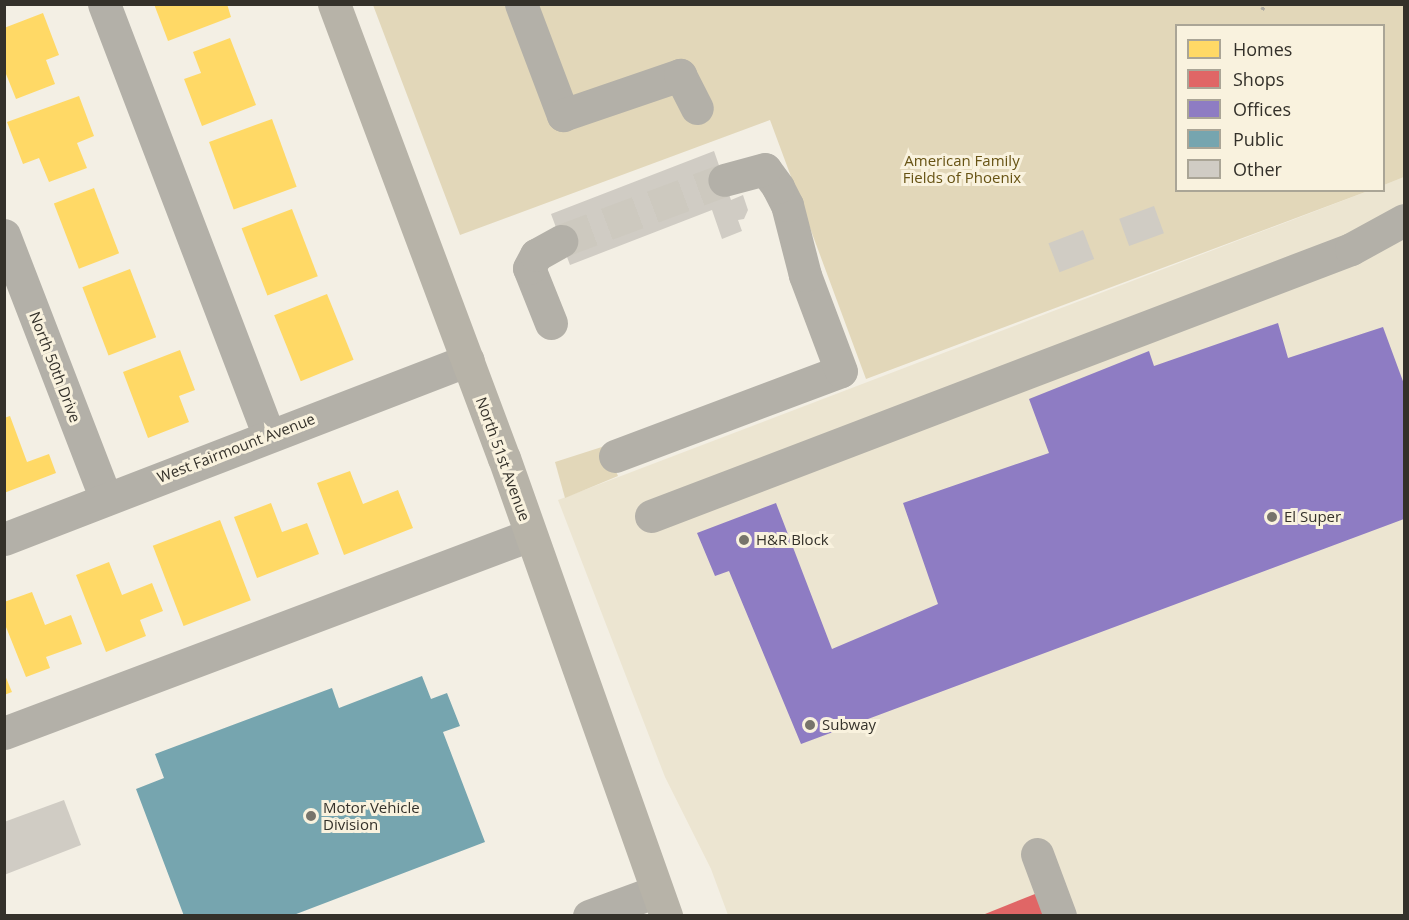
<!DOCTYPE html>
<html>
<head>
<meta charset="utf-8">
<style>
  body { margin:0 }
  #map { position:relative; width:1409px; height:920px; overflow:hidden; background:#f3efe4; font-family:"Open Sans",sans-serif }
  div>[style] { position:absolute }
  .built>* { inset:0; background:#ece5d1 }
  .green>* { inset:0; background:#e2d7b9 }
  .homes>* { inset:0; background:#ffd966; transform-origin:0 0 }
  .shops>* { inset:0; background:#e06666 }
  .offices>* { inset:0; background:#8e7cc3 }
  .public>* { inset:0; background:#76a5af }
  .building>* { inset:0; background:#d0ccc4; transform-origin:0 0 }
  .minor-tunnel>* { height:33px; margin-top:-16.5px; transform-origin:0; background:repeating-linear-gradient(90deg,#cdc9bf 0 33px,transparent 0 49px) }
  .path>* { height:4px; margin-top:-2px; transform-origin:0; background:repeating-linear-gradient(90deg,#aeaba3 0 3px,transparent 0 7.5px) }
  .minor>* { height:33px; margin:-16.5px; padding:0 16.5px; transform-origin:16.5px; border-radius:16.5px; background:#b3b0a8 }
  .major>* { height:33px; margin:-16.5px; padding:0 16.5px; transform-origin:16.5px; border-radius:16.5px; background:#b7b3a8 }
  .dots>* { width:16px; height:16px; translate:-50% -50%; box-sizing:border-box; border:3px solid #f9f2de; border-radius:50% }
  span { translate:-50% -50%; white-space:nowrap; text-align:center; line-height:1.15; -webkit-text-stroke:6px #f9f2de; paint-order:stroke }
  .park-label { font-size:15px; color:#675314 }
  .street-label { font-size:15px; color:#34312a }
  .poi-label { font-size:15px; color:#34312a }
  .left { translate:0 -50%; text-align:left }
  .frame { position:absolute; inset:0; border:6px solid #34312a; pointer-events:none }
  .legend { position:absolute; left:1175px; top:24px; width:210px; height:168px; box-sizing:border-box; background:#f9f2de; border:2px solid #aaa596; margin:0; padding:8px 10px; list-style:none; font-size:18px; color:#34312a }
  .legend li { display:flex; align-items:center; gap:12px; height:30px }
  .legend b { width:30px; border:2px solid #aaa596 }
</style>
</head>
<body>
<div id="map">
  <div class="built">
    <i style="clip-path:polygon(1404px 177px,1404px 915px,728px 915px,711px 869px,665px 777px,558px 500px,1368px 191px,1384px 190px,1384px 185px)"></i>
  </div>
  <div class="green">
    <i style="clip-path:polygon(373px 5px,1404px 5px,1404px 177px,1384px 185px,1384px 26px,1176px 26px,1176px 190px,1368px 191px,866px 379px,770px 120px,460px 235px)"></i>
    <i style="clip-path:polygon(605px 446px,618px 476px,565px 498px,555px 462px)"></i>
  </div>
  <div class="homes">
    <i style="clip-path:polygon(154px 4px,227px 4px,231px 17px,168px 41px)"></i>
    <i style="clip-path:polygon(43px 13px,59px 55px,46px 60px,55px 84px,16px 99px,4px 69px,4px 28px)"></i>
    <i style="clip-path:polygon(230px 38px,256px 105px,202px 126px,184px 79px,201px 73px,193px 52px)"></i>
    <i style="clip-path:polygon(79px 96px,94px 136px,77px 143px,87px 168px,49px 182px,39px 158px,23px 164px,7px 122px)"></i>
    <i style="left:272px;top:119px;width:72px;height:67px;rotate:70deg"></i>
    <i style="left:94px;top:188px;width:70px;height:43px;rotate:69deg"></i>
    <i style="left:292px;top:209px;width:72px;height:54px;rotate:69deg"></i>
    <i style="left:130px;top:269px;width:73px;height:51px;rotate:69deg"></i>
    <i style="left:327px;top:294px;width:71px;height:57px;rotate:68deg"></i>
    <i style="clip-path:polygon(180px 350px,195px 390px,179px 396px,189px 422px,148px 438px,123px 372px)"></i>
    <i style="clip-path:polygon(10px 416px,27px 462px,49px 454px,56px 473px,4px 493px,4px 418px)"></i>
    <i style="clip-path:polygon(350px 471px,363px 504px,398px 490px,413px 528px,344px 555px,317px 483px)"></i>
    <i style="clip-path:polygon(271px 503px,282px 532px,307px 523px,319px 554px,257px 578px,234px 517px)"></i>
    <i style="left:220px;top:520px;width:86px;height:72px;rotate:69deg"></i>
    <i style="clip-path:polygon(109px 562px,122px 595px,152px 583px,163px 611px,140px 620px,146px 636px,106px 652px,76px 575px)"></i>
    <i style="clip-path:polygon(32px 592px,45px 625px,71px 615px,82px 644px,46px 657px,50px 668px,26px 677px,4px 622px,4px 602px)"></i>
    <i style="clip-path:polygon(4px 673px,12px 692px,4px 695px)"></i>
  </div>
  <div class="shops">
    <i style="clip-path:polygon(1035px 894px,1072px 916px,980px 916px)"></i>
  </div>
  <div class="offices">
    <i style="clip-path:polygon(1278px 323px,1288px 358px,1383px 327px,1404px 384px,1404px 519px,801px 744px,729px 571px,715px 576px,697px 533px,776px 503px,832px 649px,938px 604px,903px 503px,1049px 453px,1029px 399px,1149px 351px,1154px 366px)"></i>
  </div>
  <div class="public">
    <i style="clip-path:polygon(422px 676px,431px 699px,447px 693px,460px 726px,443px 732px,485px 842px,291px 916px,184px 916px,136px 789px,164px 778px,155px 754px,332px 688px,339px 708px)"></i>
  </div>
  <div class="building">
    <i style="clip-path:polygon(714px 151px,731px 200px,743px 195px,748px 210px,744px 219px,738px 220px,742px 231px,722px 239px,712px 210px,570px 265px,551px 214px)"></i>
    <i style="left:1154px;top:206px;width:29px;height:37px;rotate:70deg"></i>
    <i style="left:1083px;top:230px;width:31px;height:37px;rotate:69deg"></i>
    <i style="clip-path:polygon(64px 800px,81px 845px,4px 875px,4px 822px)"></i>
  </div>
  <div class="minor-tunnel">
    <i style="left:561px;top:241px;width:174px;rotate:-20.5deg"></i>
  </div>
  <div class="path">
    <i style="left:1262px;top:10px;width:7px;rotate:-56deg"></i>
  </div>
  <div class="minor">
    <i style="left:104px;top:4px;width:462px;rotate:69.1deg"></i>
    <i style="left:521px;top:4px;width:119px;rotate:69.3deg"></i>
    <i style="left:563px;top:115px;width:124px;rotate:-18.9deg"></i>
    <i style="left:680px;top:75px;width:37px;rotate:63deg"></i>
    <i style="left:4px;top:235px;width:283px;rotate:68.9deg"></i>
    <i style="left:551px;top:323px;width:59px;rotate:-111.8deg"></i>
    <i style="left:529px;top:268px;width:15px;rotate:-62deg"></i>
    <i style="left:536px;top:255px;width:29px;rotate:-29deg"></i>
    <i style="left:615px;top:456px;width:241px;rotate:-20.6deg"></i>
    <i style="left:841px;top:371px;width:103px;rotate:-110.6deg"></i>
    <i style="left:805px;top:275px;width:72px;rotate:-104.4deg"></i>
    <i style="left:787px;top:205px;width:20px;rotate:-117deg"></i>
    <i style="left:778px;top:187px;width:22px;rotate:-126deg"></i>
    <i style="left:765px;top:169px;width:42px;rotate:165deg"></i>
    <i style="left:651px;top:516px;width:749px;rotate:-20.88deg"></i>
    <i style="left:1351px;top:249px;width:60px;rotate:-28.7deg"></i>
    <i style="left:4px;top:539px;width:497px;rotate:-21.1deg"></i>
    <i style="left:4px;top:733px;width:562px;rotate:-20.63deg"></i>
    <i style="left:1037px;top:854px;width:66px;rotate:69.6deg"></i>
    <i style="left:589px;top:916px;width:72px;rotate:-20.2deg"></i>
  </div>
  <div class="major">
    <i style="left:334px;top:4px;width:485px;rotate:69.5deg"></i>
    <i style="left:504px;top:458px;width:486px;rotate:70.5deg"></i>
  </div>
  <div class="dots">
    <i style="left:1272px;top:517px;background:#77746b"></i>
    <i style="left:744px;top:540px;background:#77746b"></i>
    <i style="left:810px;top:725px;background:#77746b"></i>
    <i style="left:311px;top:816px;background:#77746b"></i>
  </div>
  <div class="park-label">
    <span style="left:962px;top:169px">American Family<br>Fields of Phoenix</span>
  </div>
  <div class="street-label">
    <span style="left:55px;top:367px;rotate:69deg">North 50th Drive</span>
    <span style="left:236px;top:448px;rotate:-21deg">West Fairmount Avenue</span>
    <span style="left:503px;top:459px;rotate:70deg">North 51st Avenue</span>
  </div>
  <div class="poi-label">
    <span class="left" style="left:1284px;top:517px">El Super</span>
    <span class="left" style="left:756px;top:540px">H&amp;R Block</span>
    <span class="left" style="left:822px;top:725px">Subway</span>
    <span class="left" style="left:323px;top:816px">Motor Vehicle<br>Division</span>
  </div>
  <div class="frame"></div>
  <ul class="legend">
  <li><b style="height:16px;background:#ffd966"></b>Homes</li>
  <li><b style="height:16px;background:#e06666"></b>Shops</li>
  <li><b style="height:16px;background:#8e7cc3"></b>Offices</li>
  <li><b style="height:16px;background:#76a5af"></b>Public</li>
  <li><b style="height:16px;background:#d0ccc4"></b>Other</li>
  </ul>
</div>
</body>
</html>
